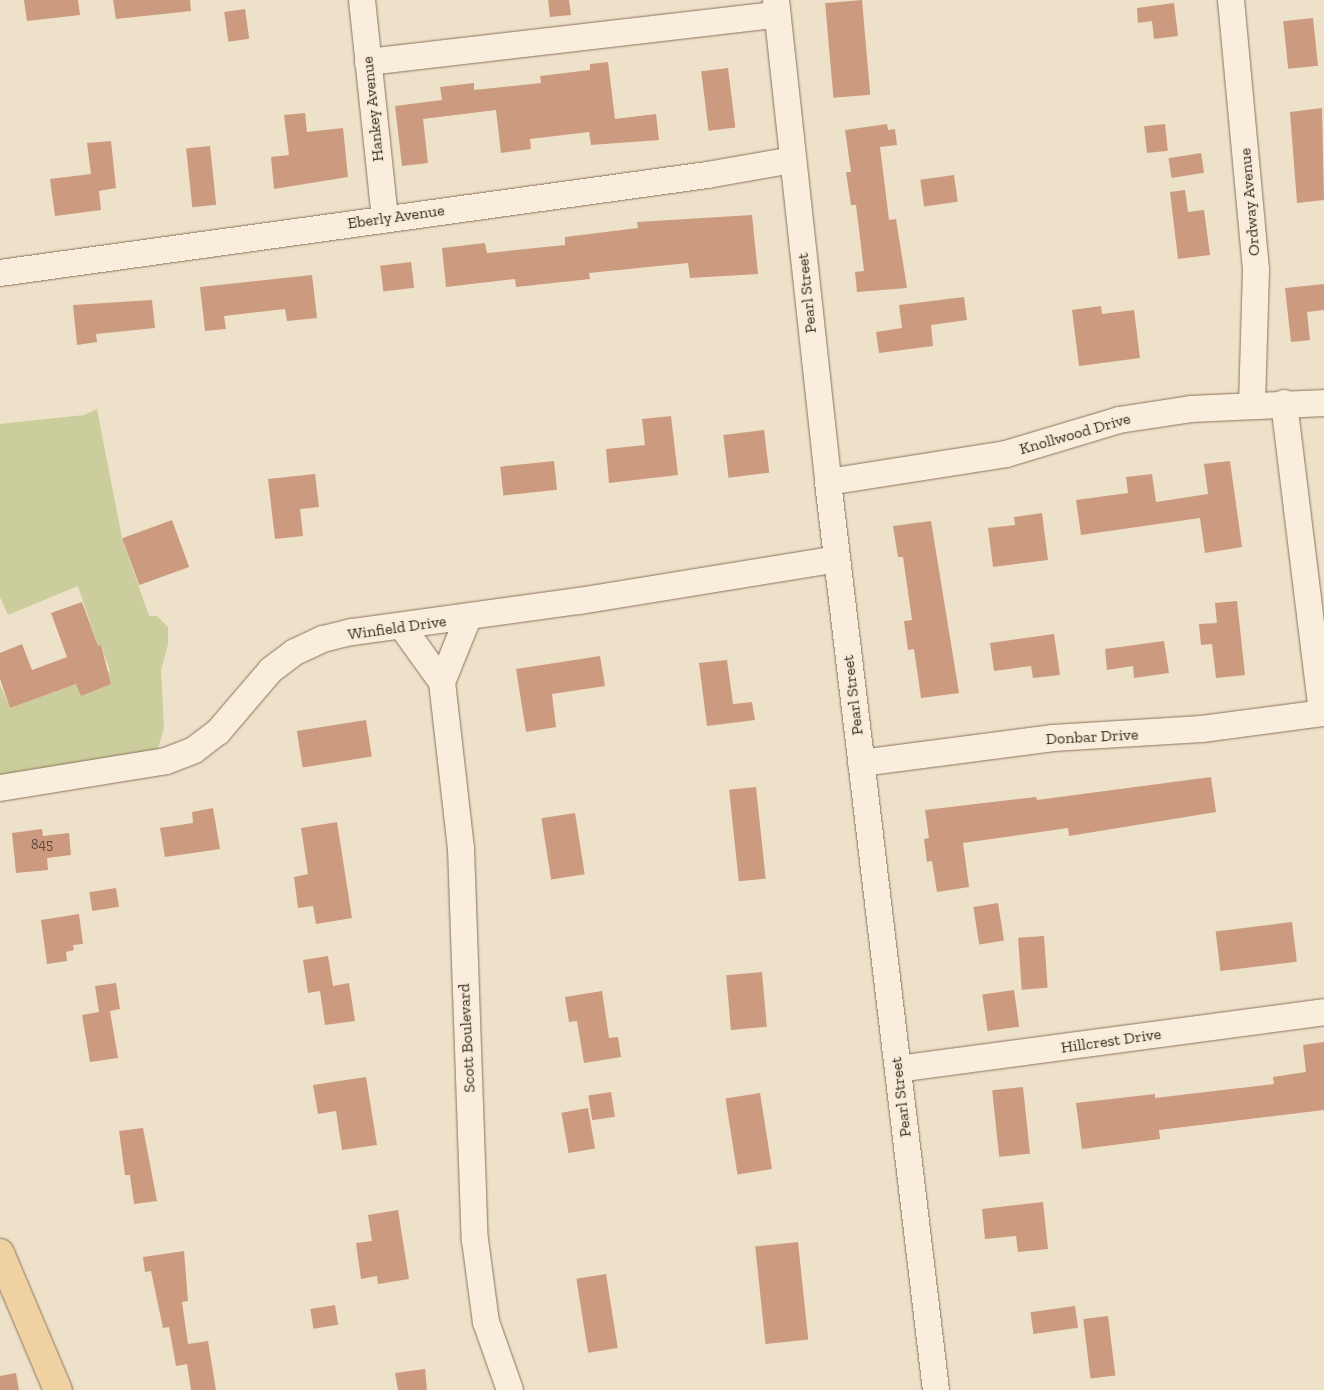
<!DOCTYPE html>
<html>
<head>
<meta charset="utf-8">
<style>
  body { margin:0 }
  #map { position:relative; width:1324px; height:1390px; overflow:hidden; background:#eee1c9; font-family:"Zilla Slab",serif }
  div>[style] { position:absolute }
  .green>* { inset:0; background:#cbcd9c }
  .building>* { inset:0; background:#cc9a7f; transform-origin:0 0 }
  .roads { filter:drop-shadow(0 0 1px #8b725d) drop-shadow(0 0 1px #8b725d) }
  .minor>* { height:26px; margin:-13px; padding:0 13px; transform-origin:13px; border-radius:13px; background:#f9eedc }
  .major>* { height:28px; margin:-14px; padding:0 14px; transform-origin:14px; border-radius:14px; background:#f0d2a2 }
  span { translate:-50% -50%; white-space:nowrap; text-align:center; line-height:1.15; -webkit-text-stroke:4px #f6ebd8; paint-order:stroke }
  .number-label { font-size:14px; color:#5f4838 }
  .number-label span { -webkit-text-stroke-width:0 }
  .street-label { font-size:16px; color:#3b2c21 }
</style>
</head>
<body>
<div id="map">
  <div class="green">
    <i style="clip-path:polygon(97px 409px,122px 538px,149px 616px,157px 616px,168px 627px,168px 644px,161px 670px,164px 728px,160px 742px,155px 756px,0 780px,0 685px,10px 708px,76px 684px,81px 695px,111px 684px,107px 672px,110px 671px,101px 645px,98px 646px,78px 586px,8px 615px,0 597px,0 424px,84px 415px)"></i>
  </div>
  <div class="building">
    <i style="clip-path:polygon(24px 0,78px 0,80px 15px,27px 21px)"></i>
    <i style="clip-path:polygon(113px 0,190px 0,191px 11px,116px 19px)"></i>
    <i style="clip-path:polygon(548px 0,569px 0,571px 15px,550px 17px)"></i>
    <i style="left:862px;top:0;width:95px;height:37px;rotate:85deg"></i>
    <i style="clip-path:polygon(1174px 3px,1178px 36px,1154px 39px,1152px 21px,1138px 23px,1137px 8px)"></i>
    <i style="left:245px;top:9px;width:30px;height:21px;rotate:82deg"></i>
    <i style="left:1313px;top:18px;width:48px;height:30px;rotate:84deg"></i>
    <i style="clip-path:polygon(608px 62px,615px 119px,656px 114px,659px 140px,591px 145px,589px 132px,530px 139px,531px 149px,501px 153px,496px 110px,423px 119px,428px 163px,402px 166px,395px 106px,442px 100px,440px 87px,474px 83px,474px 90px,541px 83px,540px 76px,590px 70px,590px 64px)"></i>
    <i style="left:728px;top:68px;width:60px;height:27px;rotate:83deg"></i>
    <i style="clip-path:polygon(1322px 108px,1324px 200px,1297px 203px,1290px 112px)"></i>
    <i style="clip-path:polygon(305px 113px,307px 132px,343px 128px,348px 177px,274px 189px,271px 157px,289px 155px,284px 115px)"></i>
    <i style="clip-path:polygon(887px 124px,888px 130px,895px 129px,897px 145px,880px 147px,889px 220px,896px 219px,907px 288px,857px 292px,855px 272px,864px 271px,856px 205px,851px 205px,846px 172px,851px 172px,845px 130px)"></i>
    <i style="left:1165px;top:124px;width:27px;height:21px;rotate:84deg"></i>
    <i style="clip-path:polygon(111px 141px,116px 188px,99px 191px,101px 210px,55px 216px,50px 179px,91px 174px,87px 143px)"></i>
    <i style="left:210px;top:146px;width:59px;height:24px;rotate:84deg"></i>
    <i style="left:1201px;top:153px;width:20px;height:33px;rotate:81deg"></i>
    <i style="left:954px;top:175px;width:27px;height:34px;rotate:82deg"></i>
    <i style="clip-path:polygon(1185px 190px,1188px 212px,1204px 210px,1210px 255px,1178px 259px,1170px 192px)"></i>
    <i style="clip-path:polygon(752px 215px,758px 274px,690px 278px,688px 263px,589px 273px,590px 279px,516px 287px,515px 279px,446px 287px,442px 248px,485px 243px,487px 253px,565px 245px,565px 237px,638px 228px,637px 222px)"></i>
    <i style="left:411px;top:262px;width:26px;height:31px;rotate:83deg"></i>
    <i style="clip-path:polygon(312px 275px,317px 318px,287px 321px,285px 309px,224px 316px,226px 329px,205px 331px,200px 287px)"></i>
    <i style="clip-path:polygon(1324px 284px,1324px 310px,1307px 312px,1310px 340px,1291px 342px,1285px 288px)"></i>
    <i style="clip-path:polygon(964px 297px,967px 320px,931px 325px,933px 346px,879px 353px,876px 332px,902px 328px,899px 305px)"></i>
    <i style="clip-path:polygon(152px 300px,155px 328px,96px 334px,97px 342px,77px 345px,73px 305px)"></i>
    <i style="clip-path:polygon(1101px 306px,1102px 314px,1134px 310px,1140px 358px,1079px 366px,1072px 310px)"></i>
    <i style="clip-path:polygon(671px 416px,678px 475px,609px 483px,606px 449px,645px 445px,642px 419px)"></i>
    <i style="left:764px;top:430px;width:43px;height:41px;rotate:83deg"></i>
    <i style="left:554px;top:461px;width:29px;height:54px;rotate:84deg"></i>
    <i style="clip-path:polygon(1230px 461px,1242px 547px,1205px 553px,1200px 518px,1081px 535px,1076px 500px,1128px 493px,1126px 477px,1152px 474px,1156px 502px,1208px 494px,1204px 464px)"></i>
    <i style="clip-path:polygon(315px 474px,319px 507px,300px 509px,303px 536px,275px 539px,268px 479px)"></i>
    <i style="clip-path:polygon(1042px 513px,1048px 560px,993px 567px,988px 528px,1015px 525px,1014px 517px)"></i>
    <i style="left:172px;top:520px;width:50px;height:53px;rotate:70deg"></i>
    <i style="clip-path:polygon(931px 521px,959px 693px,921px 698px,914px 649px,908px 650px,904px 621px,912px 620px,903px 557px,898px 557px,893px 526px)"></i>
    <i style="clip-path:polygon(1237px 601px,1245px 675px,1216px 678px,1212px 644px,1201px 645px,1199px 624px,1217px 623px,1215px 603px)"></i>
    <i style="clip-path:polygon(82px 602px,98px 646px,101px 645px,111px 684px,81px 696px,76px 684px,10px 708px,0 679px,0 653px,22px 644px,32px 670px,67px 657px,51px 613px)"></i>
    <i style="clip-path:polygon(1054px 634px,1060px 675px,1033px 678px,1031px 666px,994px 671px,990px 643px)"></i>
    <i style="clip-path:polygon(1164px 641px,1169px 673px,1134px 678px,1133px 666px,1107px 670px,1105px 649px)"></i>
    <i style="clip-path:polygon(600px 656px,605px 686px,552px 694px,556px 727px,526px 732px,516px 669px)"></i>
    <i style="clip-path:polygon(727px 660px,733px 704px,752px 702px,755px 720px,707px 726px,699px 663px)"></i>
    <i style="left:366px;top:720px;width:37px;height:70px;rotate:81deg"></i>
    <i style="clip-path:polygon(1211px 777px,1216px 812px,1069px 836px,1068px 828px,963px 843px,969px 887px,937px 892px,932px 861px,927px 862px,924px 839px,929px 838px,925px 810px,1036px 797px,1037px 800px)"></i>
    <i style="left:756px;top:787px;width:92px;height:27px;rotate:84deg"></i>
    <i style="clip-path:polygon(213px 808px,220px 849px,165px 857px,160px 828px,193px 823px,192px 812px)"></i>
    <i style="left:575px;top:813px;width:62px;height:34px;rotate:81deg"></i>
    <i style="clip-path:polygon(337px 822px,352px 918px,316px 924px,313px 906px,298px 908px,294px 877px,308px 874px,301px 828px)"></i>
    <i style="clip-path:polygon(42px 829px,43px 836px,69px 833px,71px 855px,47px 858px,48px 870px,16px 873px,12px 833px)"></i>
    <i style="left:116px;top:888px;width:19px;height:27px;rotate:81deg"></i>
    <i style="left:998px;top:903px;width:38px;height:25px;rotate:81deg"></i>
    <i style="clip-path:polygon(79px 914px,83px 944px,73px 945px,74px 950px,66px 952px,67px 961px,47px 964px,41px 920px)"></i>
    <i style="left:1292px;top:922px;width:40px;height:77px;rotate:83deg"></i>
    <i style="left:1044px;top:936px;width:52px;height:26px;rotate:86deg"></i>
    <i style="clip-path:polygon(328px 956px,333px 986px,349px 983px,355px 1021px,325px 1025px,320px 991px,308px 993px,303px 960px)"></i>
    <i style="left:762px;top:972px;width:55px;height:36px;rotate:85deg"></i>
    <i style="clip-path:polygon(116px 983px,120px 1009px,110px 1011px,118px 1058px,90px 1062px,82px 1015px,99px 1012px,95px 986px)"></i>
    <i style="left:1014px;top:990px;width:37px;height:32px;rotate:82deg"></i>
    <i style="clip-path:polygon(602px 991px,609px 1038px,618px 1037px,621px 1057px,584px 1063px,577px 1021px,569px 1022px,565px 997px)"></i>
    <i style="clip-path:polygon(1324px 1042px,1324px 1110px,1159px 1130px,1160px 1139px,1082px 1149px,1076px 1103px,1155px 1094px,1155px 1098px,1274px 1084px,1273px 1077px,1306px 1072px,1303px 1045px)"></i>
    <i style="clip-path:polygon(366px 1077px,377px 1145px,342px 1150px,336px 1111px,318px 1114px,313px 1085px)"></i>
    <i style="left:1023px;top:1087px;width:67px;height:31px;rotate:84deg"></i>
    <i style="left:611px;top:1092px;width:25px;height:23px;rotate:81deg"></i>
    <i style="left:760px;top:1093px;width:77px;height:35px;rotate:81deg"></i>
    <i style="left:588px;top:1108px;width:41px;height:27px;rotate:80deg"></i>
    <i style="clip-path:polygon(143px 1128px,157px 1201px,134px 1204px,130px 1175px,125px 1175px,119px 1131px)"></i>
    <i style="clip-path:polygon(1043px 1202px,1048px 1249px,1018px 1252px,1016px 1236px,985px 1239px,982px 1209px)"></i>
    <i style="clip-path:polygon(398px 1210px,409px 1279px,378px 1284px,377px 1276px,361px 1279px,356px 1243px,372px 1241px,368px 1215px)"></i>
    <i style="left:798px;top:1242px;width:98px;height:43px;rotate:84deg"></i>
    <i style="clip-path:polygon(184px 1251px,188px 1301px,182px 1302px,188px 1344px,208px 1341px,216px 1390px,191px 1390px,187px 1364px,176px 1366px,169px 1327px,163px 1328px,151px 1271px,145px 1272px,143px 1257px)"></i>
    <i style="left:606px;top:1274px;width:75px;height:30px;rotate:81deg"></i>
    <i style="left:335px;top:1305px;width:20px;height:25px;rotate:81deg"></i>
    <i style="left:1075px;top:1306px;width:22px;height:45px;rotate:82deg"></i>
    <i style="left:1108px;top:1316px;width:60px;height:25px;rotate:83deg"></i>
    <i style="clip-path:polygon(425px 1369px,427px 1390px,398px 1390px,395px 1373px)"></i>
    <i style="clip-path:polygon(16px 1373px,19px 1390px,0 1390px,0 1376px)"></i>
  </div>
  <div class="roads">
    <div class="minor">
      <i style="left:362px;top:0;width:220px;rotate:84deg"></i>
      <i style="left:776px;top:0;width:485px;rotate:83.8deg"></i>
      <i style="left:828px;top:482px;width:914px;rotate:83.22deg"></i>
      <i style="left:1231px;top:0;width:271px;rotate:84.7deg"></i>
      <i style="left:1256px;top:270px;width:134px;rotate:91.7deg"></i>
      <i style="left:368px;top:62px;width:412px;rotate:-6.6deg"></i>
      <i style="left:0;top:273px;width:714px;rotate:-7.89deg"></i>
      <i style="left:707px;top:175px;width:87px;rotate:-9.9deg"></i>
      <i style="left:1284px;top:403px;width:312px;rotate:83deg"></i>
      <i style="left:828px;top:482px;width:180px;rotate:-8.9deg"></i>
      <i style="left:1006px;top:454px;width:118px;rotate:-16.7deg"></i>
      <i style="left:1119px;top:420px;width:74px;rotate:-8.6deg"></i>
      <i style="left:1192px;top:409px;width:132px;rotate:-2.6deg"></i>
      <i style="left:403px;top:628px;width:67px;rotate:54.2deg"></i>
      <i style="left:442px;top:682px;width:69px;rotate:-67.9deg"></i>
      <i style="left:442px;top:682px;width:167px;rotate:83.5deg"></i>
      <i style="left:461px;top:848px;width:392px;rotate:88deg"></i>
      <i style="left:475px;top:1240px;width:83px;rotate:82.4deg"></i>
      <i style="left:486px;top:1322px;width:72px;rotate:70.6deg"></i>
      <i style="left:861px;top:763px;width:194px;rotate:-7.4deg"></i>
      <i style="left:1053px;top:738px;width:149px;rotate:-3.5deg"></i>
      <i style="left:1202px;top:729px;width:123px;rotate:-7.5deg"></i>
      <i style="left:0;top:788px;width:168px;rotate:-9.2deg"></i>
      <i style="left:166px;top:761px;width:30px;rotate:-21deg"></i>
      <i style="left:194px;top:750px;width:30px;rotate:-37deg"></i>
      <i style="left:218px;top:732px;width:82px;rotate:-49.5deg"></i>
      <i style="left:271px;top:670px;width:30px;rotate:-37deg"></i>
      <i style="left:295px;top:652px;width:31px;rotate:-25deg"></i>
      <i style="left:323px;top:639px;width:30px;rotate:-14deg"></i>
      <i style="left:352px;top:632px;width:229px;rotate:-7.8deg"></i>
      <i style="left:579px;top:601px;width:261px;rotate:-9.2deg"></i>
      <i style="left:898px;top:1069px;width:430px;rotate:-7.6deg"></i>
    </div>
    <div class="major">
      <i style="left:0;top:1253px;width:149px;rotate:67.1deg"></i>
    </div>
  </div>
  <div class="number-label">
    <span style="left:42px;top:845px">845</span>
  </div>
  <div class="street-label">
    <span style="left:373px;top:109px;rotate:-96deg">Hankey Avenue</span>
    <span style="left:1250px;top:202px;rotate:-95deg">Ordway Avenue</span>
    <span style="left:396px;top:217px;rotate:-8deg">Eberly Avenue</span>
    <span style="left:807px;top:293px;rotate:-96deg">Pearl Street</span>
    <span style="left:1075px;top:434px;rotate:-16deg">Knollwood Drive</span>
    <span style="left:397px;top:628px;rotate:-8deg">Winfield Drive</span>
    <span style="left:853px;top:695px;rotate:-97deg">Pearl Street</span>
    <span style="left:1092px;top:737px;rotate:-3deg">Donbar Drive</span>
    <span style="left:467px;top:1038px;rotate:-93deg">Scott Boulevard</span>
    <span style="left:1111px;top:1041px;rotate:-8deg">Hillcrest Drive</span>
    <span style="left:901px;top:1097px;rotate:-97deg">Pearl Street</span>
  </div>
</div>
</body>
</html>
